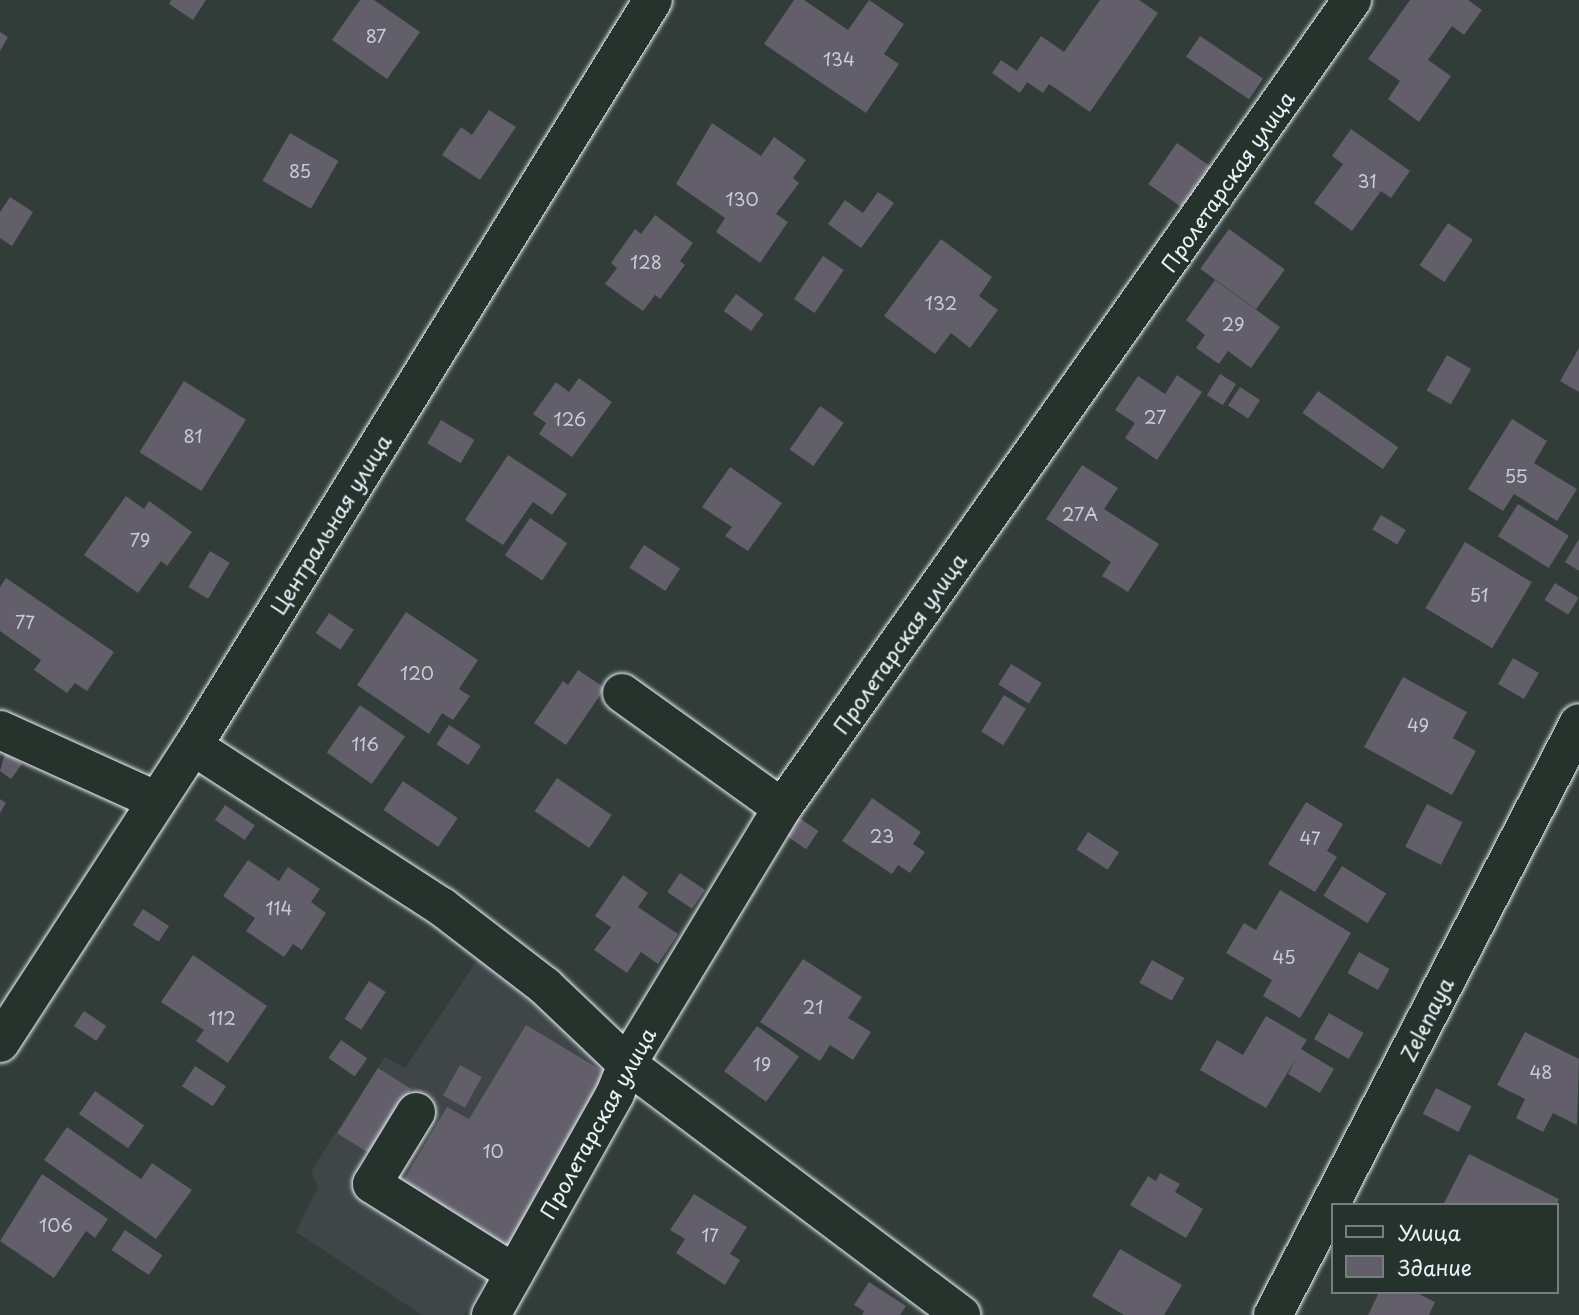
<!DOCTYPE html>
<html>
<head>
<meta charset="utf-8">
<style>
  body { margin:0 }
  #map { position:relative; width:1579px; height:1315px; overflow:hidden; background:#323c39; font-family:"Playpen Sans",sans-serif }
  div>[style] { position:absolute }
  .built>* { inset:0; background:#404648 }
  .building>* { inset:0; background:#625e6a; transform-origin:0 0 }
  .roads { filter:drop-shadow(0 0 2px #e8f1f8) drop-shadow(0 0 2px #e8f1f8) }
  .minor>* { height:38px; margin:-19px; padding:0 19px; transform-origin:19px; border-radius:19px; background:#26332d }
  span { translate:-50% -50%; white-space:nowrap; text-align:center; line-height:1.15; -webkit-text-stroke:5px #26332d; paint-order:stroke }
  .number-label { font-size:18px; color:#c6ccd4 }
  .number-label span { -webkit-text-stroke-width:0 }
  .street-label { font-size:21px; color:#e8f1f8 }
  .legend { position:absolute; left:1331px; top:1203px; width:228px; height:91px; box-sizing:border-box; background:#26332d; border:2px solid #747f7e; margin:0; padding:9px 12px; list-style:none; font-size:21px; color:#e8f1f8 }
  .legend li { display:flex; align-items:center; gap:14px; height:35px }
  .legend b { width:35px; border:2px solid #747f7e }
</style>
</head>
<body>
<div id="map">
  <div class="built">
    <i style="clip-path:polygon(482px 953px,564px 1019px,611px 1076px,464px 1315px,422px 1315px,296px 1232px,318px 1187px,311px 1171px,385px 1057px,405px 1068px)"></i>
  </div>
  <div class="building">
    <i style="clip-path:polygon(171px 0,206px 0,193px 20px,169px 4px)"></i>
    <i style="clip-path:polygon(360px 0,374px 0,420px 32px,387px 79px,332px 40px)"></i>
    <i style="clip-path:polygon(794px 0,804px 0,848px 30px,869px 0,904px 24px,884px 54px,899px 64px,866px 113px,764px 44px)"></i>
    <i style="clip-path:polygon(1100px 0,1139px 0,1158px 13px,1090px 112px,1049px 84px,1043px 93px,1027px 82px,1020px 93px,992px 73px,1001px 60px,1017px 71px,1041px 36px,1064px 52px)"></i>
    <i style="clip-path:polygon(1410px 0,1468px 0,1482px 10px,1464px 35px,1452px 26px,1428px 60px,1451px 76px,1419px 122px,1388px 99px,1400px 81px,1368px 59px)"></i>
    <i style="clip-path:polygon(0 32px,8px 37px,0 51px)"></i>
    <i style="left:1200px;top:36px;width:76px;height:25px;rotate:34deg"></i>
    <i style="clip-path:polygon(489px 110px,516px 127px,480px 180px,442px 155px,461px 127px,472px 135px)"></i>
    <i style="clip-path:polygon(712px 123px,761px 156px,774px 137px,806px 160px,793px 178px,799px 183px,776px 214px,788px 222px,760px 263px,716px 232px,725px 218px,676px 184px)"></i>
    <i style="clip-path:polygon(1351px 129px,1410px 171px,1391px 198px,1381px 191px,1352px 231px,1314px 203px,1343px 164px,1332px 156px)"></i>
    <i style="left:290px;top:133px;width:56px;height:55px;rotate:30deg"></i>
    <i style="left:1177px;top:143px;width:45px;height:50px;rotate:35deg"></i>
    <i style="clip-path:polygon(878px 192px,894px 203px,861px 248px,828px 224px,845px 200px,863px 213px)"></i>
    <i style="clip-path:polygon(10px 197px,33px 212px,12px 246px,0 238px,0 212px)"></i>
    <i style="clip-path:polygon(655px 215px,693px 243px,680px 261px,685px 265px,660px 299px,655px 295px,643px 311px,605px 284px,617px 268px,611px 263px,635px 229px,641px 234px)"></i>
    <i style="left:1448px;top:223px;width:30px;height:51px;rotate:34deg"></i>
    <i style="left:1229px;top:229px;width:69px;height:49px;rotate:36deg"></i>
    <i style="clip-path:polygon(941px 239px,992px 277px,979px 296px,998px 310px,970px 348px,951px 333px,935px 354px,884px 316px)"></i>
    <i style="left:823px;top:256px;width:25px;height:52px;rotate:34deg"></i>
    <i style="clip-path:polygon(1215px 280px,1280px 327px,1251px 368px,1228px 351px,1219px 364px,1196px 348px,1205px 335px,1186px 320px)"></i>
    <i style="left:736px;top:294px;width:34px;height:21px;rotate:36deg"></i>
    <i style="clip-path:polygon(1579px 348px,1579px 392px,1560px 381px)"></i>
    <i style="left:1447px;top:355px;width:28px;height:41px;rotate:30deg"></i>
    <i style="left:1220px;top:374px;width:19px;height:25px;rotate:32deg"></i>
    <i style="clip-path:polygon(1177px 375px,1202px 392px,1157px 460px,1125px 438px,1135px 423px,1115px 410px,1138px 376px,1165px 394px)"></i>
    <i style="clip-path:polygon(579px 378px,612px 402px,572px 457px,539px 434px,546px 423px,533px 414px,556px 382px,569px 392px)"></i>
    <i style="left:184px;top:381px;width:73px;height:84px;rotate:32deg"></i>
    <i style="left:1240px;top:387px;width:24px;height:22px;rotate:33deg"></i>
    <i style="left:1318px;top:391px;width:98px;height:27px;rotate:35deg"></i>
    <i style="left:820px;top:406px;width:29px;height:53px;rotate:35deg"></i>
    <i style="clip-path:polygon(1512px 419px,1547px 441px,1534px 463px,1577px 489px,1557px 521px,1514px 494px,1503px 511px,1468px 489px)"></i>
    <i style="left:441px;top:420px;width:39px;height:27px;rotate:31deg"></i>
    <i style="clip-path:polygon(508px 455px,567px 494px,552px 515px,533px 502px,503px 545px,465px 520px)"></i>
    <i style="clip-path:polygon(1082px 465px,1118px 488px,1104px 509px,1159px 544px,1128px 592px,1102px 576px,1111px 562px,1046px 519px)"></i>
    <i style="clip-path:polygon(730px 467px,782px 503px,748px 551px,725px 536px,732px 527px,702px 507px)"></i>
    <i style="clip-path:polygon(126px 496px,144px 509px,149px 501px,192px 532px,167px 566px,161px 561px,138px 593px,84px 555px)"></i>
    <i style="left:1518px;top:504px;width:60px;height:38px;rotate:32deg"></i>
    <i style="left:1381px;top:515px;width:29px;height:17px;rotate:31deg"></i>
    <i style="left:530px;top:518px;width:45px;height:45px;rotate:34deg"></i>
    <i style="clip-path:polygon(1579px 539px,1579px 571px,1565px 562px)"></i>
    <i style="left:1465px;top:542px;width:78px;height:77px;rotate:31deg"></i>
    <i style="left:644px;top:545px;width:43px;height:27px;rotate:33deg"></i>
    <i style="left:210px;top:551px;width:23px;height:42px;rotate:31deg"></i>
    <i style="clip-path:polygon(6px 578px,114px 652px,87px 691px,75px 683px,67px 693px,34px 670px,41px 660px,0 631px,0 587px)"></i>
    <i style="left:1555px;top:583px;width:28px;height:20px;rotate:32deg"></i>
    <i style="clip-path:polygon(406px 612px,478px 660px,459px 689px,470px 696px,453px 720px,442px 713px,429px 734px,357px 685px)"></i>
    <i style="left:329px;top:613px;width:30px;height:24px;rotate:34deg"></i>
    <i style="left:1513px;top:658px;width:30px;height:30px;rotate:30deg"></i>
    <i style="left:1011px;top:664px;width:36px;height:24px;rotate:32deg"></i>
    <i style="clip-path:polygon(578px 670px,605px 688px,566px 745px,534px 723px,563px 681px,568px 685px)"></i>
    <i style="clip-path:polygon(1403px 677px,1467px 712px,1453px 738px,1476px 751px,1452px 795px,1364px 747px)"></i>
    <i style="left:1004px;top:695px;width:26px;height:43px;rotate:32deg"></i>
    <i style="left:360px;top:705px;width:55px;height:58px;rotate:35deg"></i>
    <i style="left:449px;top:725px;width:38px;height:23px;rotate:33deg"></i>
    <i style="clip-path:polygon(5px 753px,22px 764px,11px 779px,0 771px)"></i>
    <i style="left:557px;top:778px;width:66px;height:40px;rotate:34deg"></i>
    <i style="left:403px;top:781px;width:66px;height:35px;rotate:34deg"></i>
    <i style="clip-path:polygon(872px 798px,921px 832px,913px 844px,925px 852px,910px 873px,898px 865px,892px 874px,842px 841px)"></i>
    <i style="clip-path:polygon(0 799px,6px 803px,0 813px)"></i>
    <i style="clip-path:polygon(1306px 802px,1343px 824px,1327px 851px,1337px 857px,1315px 892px,1268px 864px)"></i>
    <i style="left:1427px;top:804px;width:40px;height:48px;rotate:27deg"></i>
    <i style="left:225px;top:805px;width:36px;height:18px;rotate:34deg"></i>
    <i style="left:792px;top:813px;width:32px;height:22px;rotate:34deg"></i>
    <i style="left:1088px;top:832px;width:37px;height:21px;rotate:33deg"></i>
    <i style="clip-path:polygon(248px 860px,279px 881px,288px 867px,320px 889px,311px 902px,326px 913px,302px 950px,293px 944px,284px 957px,246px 931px,255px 918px,223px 896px)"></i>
    <i style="left:1342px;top:866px;width:52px;height:35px;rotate:32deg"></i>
    <i style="left:680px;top:873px;width:30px;height:23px;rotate:34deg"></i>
    <i style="clip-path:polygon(623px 875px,648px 893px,638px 907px,678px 934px,658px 964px,641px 952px,627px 973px,594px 950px,611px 927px,595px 916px)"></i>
    <i style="clip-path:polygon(1280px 890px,1351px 933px,1300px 1018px,1263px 996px,1272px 980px,1226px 953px,1244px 923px,1256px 930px)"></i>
    <i style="left:143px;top:909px;width:31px;height:19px;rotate:33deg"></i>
    <i style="left:1359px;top:952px;width:35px;height:24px;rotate:29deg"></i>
    <i style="clip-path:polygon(193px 955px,267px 1006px,228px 1063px,196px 1041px,204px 1030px,161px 1002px)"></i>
    <i style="clip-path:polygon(803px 959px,862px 997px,848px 1018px,871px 1032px,853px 1060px,830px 1045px,820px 1061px,760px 1022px)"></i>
    <i style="left:1152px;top:960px;width:37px;height:26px;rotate:29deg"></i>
    <i style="left:369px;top:981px;width:20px;height:45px;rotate:33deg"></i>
    <i style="left:84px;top:1011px;width:27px;height:18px;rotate:34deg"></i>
    <i style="left:1329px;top:1013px;width:40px;height:30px;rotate:30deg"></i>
    <i style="clip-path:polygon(1266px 1016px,1307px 1040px,1301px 1049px,1334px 1069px,1320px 1093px,1288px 1074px,1297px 1057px,1266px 1108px,1200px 1070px,1217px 1040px,1243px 1055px)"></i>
    <i style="clip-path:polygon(526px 1025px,611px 1076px,508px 1247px,402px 1183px,447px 1107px,469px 1119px)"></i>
    <i style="left:757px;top:1026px;width:52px;height:56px;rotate:36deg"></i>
    <i style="clip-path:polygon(1525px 1032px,1579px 1059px,1577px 1125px,1553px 1113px,1543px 1132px,1516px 1118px,1525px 1099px,1497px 1085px)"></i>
    <i style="left:341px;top:1040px;width:32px;height:22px;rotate:35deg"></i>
    <i style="left:460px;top:1065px;width:25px;height:35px;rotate:29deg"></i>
    <i style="left:195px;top:1066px;width:37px;height:24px;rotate:33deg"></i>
    <i style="left:378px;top:1068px;width:39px;height:77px;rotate:32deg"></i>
    <i style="left:1436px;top:1088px;width:40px;height:29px;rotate:27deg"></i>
    <i style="left:95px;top:1091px;width:60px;height:28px;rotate:35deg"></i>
    <i style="clip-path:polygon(67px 1127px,141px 1179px,152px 1163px,192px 1190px,156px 1239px,44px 1160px)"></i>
    <i style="clip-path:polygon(1469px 1154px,1559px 1199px,1556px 1205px,1443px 1205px)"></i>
    <i style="clip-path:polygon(1160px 1173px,1180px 1184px,1175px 1192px,1203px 1209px,1186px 1238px,1130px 1205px,1148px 1176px,1156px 1181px)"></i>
    <i style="clip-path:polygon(42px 1174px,108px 1219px,95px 1238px,86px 1231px,54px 1278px,0 1241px)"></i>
    <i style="clip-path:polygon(694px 1194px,747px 1227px,730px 1254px,740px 1260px,725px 1285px,676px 1253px,685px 1239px,670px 1230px)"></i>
    <i style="left:125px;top:1230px;width:45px;height:24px;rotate:34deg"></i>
    <i style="clip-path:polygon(1120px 1249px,1182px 1285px,1164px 1315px,1124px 1315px,1092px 1296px)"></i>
    <i style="clip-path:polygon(869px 1282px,906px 1306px,900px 1315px,862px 1315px,864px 1311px,854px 1305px)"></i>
    <i style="clip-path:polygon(1379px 1292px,1415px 1292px,1435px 1302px,1429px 1315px,1368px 1315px)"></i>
  </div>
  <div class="roads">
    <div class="minor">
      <i style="left:622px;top:693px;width:197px;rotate:35.7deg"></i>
      <i style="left:0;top:730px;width:172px;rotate:24.3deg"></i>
      <i style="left:193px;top:746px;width:297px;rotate:32.9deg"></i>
      <i style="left:442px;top:907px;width:130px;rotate:37.5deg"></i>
      <i style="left:545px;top:986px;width:113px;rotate:43.6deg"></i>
      <i style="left:627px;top:1064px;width:418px;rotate:36.9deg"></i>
      <i style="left:0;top:1043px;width:354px;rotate:-57deg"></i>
      <i style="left:193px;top:746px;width:876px;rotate:-58.34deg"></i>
      <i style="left:416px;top:1112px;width:84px;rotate:121.4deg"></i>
      <i style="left:372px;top:1184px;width:168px;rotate:32.1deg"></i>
      <i style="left:491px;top:1315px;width:253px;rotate:-60.7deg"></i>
      <i style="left:615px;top:1094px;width:32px;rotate:-68deg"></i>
      <i style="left:627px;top:1064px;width:299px;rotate:-58.8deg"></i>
      <i style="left:782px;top:808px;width:989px;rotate:-54.8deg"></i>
      <i style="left:1273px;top:1315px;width:666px;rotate:-62.67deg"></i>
    </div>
  </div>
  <div class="number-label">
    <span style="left:376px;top:36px">87</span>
    <span style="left:839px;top:59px">134</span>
    <span style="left:300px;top:171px">85</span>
    <span style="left:1367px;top:181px">31</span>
    <span style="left:742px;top:199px">130</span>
    <span style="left:646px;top:262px">128</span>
    <span style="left:941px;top:303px">132</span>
    <span style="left:1233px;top:324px">29</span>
    <span style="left:1155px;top:417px">27</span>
    <span style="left:570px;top:419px">126</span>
    <span style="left:193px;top:436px">81</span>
    <span style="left:1516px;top:476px">55</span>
    <span style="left:1080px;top:514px">27А</span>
    <span style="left:140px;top:540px">79</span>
    <span style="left:1479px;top:595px">51</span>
    <span style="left:25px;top:622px">77</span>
    <span style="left:417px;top:673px">120</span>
    <span style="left:1418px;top:725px">49</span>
    <span style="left:365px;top:744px">116</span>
    <span style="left:882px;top:836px">23</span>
    <span style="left:1310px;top:838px">47</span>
    <span style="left:279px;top:908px">114</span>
    <span style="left:1284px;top:957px">45</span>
    <span style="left:813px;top:1007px">21</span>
    <span style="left:222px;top:1018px">112</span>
    <span style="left:762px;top:1064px">19</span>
    <span style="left:1541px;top:1072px">48</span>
    <span style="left:493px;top:1151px">10</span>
    <span style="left:56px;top:1225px">106</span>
    <span style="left:710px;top:1235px">17</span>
  </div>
  <div class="street-label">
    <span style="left:1227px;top:181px;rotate:-55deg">Пролетарская улица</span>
    <span style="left:330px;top:524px;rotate:-58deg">Центральная улица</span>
    <span style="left:899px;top:643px;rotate:-55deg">Пролетарская улица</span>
    <span style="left:1426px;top:1019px;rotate:-63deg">Zelenaya</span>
    <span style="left:597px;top:1123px;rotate:-61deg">Пролетарская улица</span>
  </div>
  <ul class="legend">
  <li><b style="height:9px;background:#26332d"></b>Улица</li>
  <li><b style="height:19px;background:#625e6a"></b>Здание</li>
  </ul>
</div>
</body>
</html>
